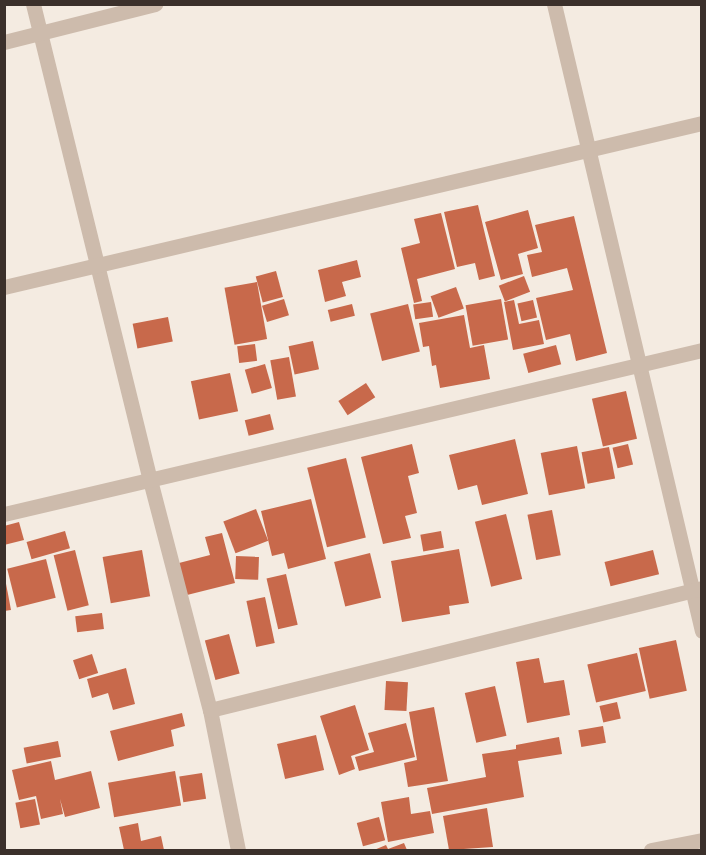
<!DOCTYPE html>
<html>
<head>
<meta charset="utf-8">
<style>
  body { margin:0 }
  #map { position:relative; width:706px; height:855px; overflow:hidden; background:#f4ebe1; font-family:"Open Sans",sans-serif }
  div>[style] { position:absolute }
  .building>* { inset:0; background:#c8694b; transform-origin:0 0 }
  .minor>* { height:15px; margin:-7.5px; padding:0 7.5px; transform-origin:7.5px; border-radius:7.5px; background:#cdbbac }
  span { translate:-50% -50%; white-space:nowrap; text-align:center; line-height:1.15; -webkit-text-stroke:4.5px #fbf5ee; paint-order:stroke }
  .frame { position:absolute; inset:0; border:6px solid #3b302b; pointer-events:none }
</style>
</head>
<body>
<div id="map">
  <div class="building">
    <i style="clip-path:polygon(478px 205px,495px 276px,479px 280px,475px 263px,457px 267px,444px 212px)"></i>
    <i style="clip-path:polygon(528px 210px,538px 248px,518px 254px,523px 274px,501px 280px,485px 222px)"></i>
    <i style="clip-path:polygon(441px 213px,455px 269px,417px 279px,422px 301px,414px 303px,401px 248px,420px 243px,414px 219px)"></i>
    <i style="clip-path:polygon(574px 216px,607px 353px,576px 361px,570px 334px,546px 340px,536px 298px,573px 290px,567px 268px,532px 277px,527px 255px,542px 252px,535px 225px)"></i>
    <i style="clip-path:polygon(357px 260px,361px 277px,342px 282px,346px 296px,325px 302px,318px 270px)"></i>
    <i style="left:276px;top:271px;width:27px;height:21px;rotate:75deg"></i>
    <i style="left:524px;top:276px;width:17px;height:27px;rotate:69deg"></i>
    <i style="left:257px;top:282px;width:58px;height:33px;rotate:80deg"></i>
    <i style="left:456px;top:287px;width:23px;height:27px;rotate:70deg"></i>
    <i style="left:284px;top:299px;width:17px;height:23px;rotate:73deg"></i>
    <i style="left:501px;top:299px;width:41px;height:36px;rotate:80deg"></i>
    <i style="clip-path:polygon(514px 300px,519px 324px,539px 320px,544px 344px,513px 350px,504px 302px)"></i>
    <i style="left:533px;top:300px;width:18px;height:16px;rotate:77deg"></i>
    <i style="left:431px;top:302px;width:15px;height:18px;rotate:82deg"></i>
    <i style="left:352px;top:304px;width:12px;height:25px;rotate:76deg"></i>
    <i style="left:408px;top:304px;width:49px;height:39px;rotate:76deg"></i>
    <i style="clip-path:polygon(464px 315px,470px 348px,484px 345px,490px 379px,440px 388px,436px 365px,432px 366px,429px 346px,423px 347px,419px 323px)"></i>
    <i style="left:168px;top:317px;width:25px;height:36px;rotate:79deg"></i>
    <i style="left:313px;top:341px;width:29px;height:25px;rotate:78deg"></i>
    <i style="left:255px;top:344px;width:17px;height:18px;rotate:83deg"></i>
    <i style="left:556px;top:345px;width:20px;height:34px;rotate:75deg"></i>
    <i style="left:289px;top:357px;width:40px;height:19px;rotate:80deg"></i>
    <i style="left:265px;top:364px;width:25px;height:21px;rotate:74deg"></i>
    <i style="left:230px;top:373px;width:39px;height:40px;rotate:78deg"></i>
    <i style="left:366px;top:383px;width:17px;height:33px;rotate:57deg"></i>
    <i style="left:626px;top:391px;width:49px;height:35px;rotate:77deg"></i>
    <i style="left:270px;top:414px;width:16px;height:26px;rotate:76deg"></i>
    <i style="clip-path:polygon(515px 439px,528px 494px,482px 505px,477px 485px,458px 490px,449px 455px)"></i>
    <i style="clip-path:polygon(412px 444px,419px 473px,408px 476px,417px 513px,405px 516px,411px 538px,383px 544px,361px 457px)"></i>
    <i style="left:628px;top:444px;width:21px;height:16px;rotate:76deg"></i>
    <i style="left:577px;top:446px;width:43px;height:37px;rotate:79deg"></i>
    <i style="left:609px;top:447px;width:32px;height:28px;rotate:79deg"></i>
    <i style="left:346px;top:458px;width:82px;height:40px;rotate:76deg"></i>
    <i style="clip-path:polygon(311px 499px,326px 559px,288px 569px,284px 553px,272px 556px,261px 511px)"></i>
    <i style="left:256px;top:509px;width:34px;height:35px;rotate:69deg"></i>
    <i style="left:552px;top:510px;width:46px;height:25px;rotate:79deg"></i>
    <i style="left:506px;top:514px;width:67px;height:32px;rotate:76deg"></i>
    <i style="clip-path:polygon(19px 522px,24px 540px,4px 545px,4px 526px)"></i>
    <i style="left:65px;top:531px;width:18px;height:40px;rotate:74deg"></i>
    <i style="left:441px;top:531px;width:17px;height:21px;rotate:80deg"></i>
    <i style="clip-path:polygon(222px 533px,235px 583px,187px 595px,179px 563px,210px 555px,205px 537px)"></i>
    <i style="clip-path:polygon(459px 549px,469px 603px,449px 606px,450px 614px,402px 622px,391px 561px)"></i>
    <i style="left:75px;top:550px;width:57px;height:22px;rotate:76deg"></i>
    <i style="left:142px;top:550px;width:47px;height:40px;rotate:80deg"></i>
    <i style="left:653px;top:550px;width:25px;height:50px;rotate:76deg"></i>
    <i style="left:370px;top:553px;width:46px;height:37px;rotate:76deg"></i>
    <i style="left:236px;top:556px;width:23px;height:23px;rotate:2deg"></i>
    <i style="left:46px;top:559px;width:40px;height:40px;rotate:76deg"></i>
    <i style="clip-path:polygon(4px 573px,11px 610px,4px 611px)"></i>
    <i style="left:286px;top:574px;width:52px;height:20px;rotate:77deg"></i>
    <i style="left:265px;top:597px;width:47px;height:19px;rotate:78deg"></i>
    <i style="left:102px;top:613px;width:16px;height:27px;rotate:83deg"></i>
    <i style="left:229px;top:634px;width:41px;height:25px;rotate:75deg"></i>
    <i style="left:676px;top:640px;width:52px;height:38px;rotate:78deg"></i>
    <i style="left:637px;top:653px;width:39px;height:51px;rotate:77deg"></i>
    <i style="left:92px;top:654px;width:20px;height:20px;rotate:72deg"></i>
    <i style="clip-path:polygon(539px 658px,544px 683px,564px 680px,570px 715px,527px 723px,516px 662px)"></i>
    <i style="clip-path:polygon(126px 668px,135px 704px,113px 710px,108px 693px,92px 698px,87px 679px)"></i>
    <i style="left:386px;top:681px;width:22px;height:29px;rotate:3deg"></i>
    <i style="left:495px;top:686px;width:51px;height:31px;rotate:77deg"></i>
    <i style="left:617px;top:702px;width:17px;height:18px;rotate:77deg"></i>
    <i style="clip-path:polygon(355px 705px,369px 750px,351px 756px,355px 769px,339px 775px,320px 716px)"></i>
    <i style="clip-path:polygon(434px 707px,448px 781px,408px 787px,404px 763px,417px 760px,409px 712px)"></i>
    <i style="clip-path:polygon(182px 713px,185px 726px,171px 730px,174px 746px,118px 761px,110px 731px)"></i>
    <i style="clip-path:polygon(406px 723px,415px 757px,359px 771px,355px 757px,374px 752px,368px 733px)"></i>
    <i style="left:603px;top:726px;width:17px;height:25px;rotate:80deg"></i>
    <i style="left:316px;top:735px;width:36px;height:40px;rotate:77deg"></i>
    <i style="clip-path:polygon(559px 737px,562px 754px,518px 761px,524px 797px,432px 814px,427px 788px,486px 777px,482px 754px,516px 749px,516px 745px)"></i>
    <i style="left:58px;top:741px;width:16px;height:35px;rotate:79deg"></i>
    <i style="clip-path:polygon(51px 761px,55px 780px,91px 771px,100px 808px,65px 817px,60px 799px,63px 814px,41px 819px,36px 796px,19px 800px,12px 770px)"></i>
    <i style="left:175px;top:771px;width:35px;height:68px;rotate:80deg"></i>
    <i style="left:202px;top:773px;width:26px;height:23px;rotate:81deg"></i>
    <i style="clip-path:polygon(409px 797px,411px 814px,430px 811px,434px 833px,388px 842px,381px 802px)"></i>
    <i style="left:35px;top:799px;width:26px;height:20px;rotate:79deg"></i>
    <i style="clip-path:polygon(487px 808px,493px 847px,449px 850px,443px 816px)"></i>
    <i style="left:379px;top:817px;width:24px;height:23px;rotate:75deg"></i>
    <i style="clip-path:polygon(138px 823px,141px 841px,161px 836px,164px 850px,124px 850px,119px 827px)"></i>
    <i style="clip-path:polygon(404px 843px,407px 850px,374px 850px,386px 845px,388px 849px)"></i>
  </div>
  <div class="minor">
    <i style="left:33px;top:4px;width:490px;rotate:76.2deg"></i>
    <i style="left:150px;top:480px;width:238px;rotate:75.4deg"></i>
    <i style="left:210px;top:710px;width:143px;rotate:78.7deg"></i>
    <i style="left:554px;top:4px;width:644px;rotate:76.72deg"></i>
    <i style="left:4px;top:42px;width:156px;rotate:-14.1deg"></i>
    <i style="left:4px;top:287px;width:717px;rotate:-13.22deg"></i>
    <i style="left:4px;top:514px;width:717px;rotate:-13.22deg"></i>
    <i style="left:210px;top:710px;width:507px;rotate:-13.93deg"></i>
    <i style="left:651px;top:850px;width:52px;rotate:-11.1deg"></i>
  </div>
  <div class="frame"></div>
</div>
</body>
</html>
